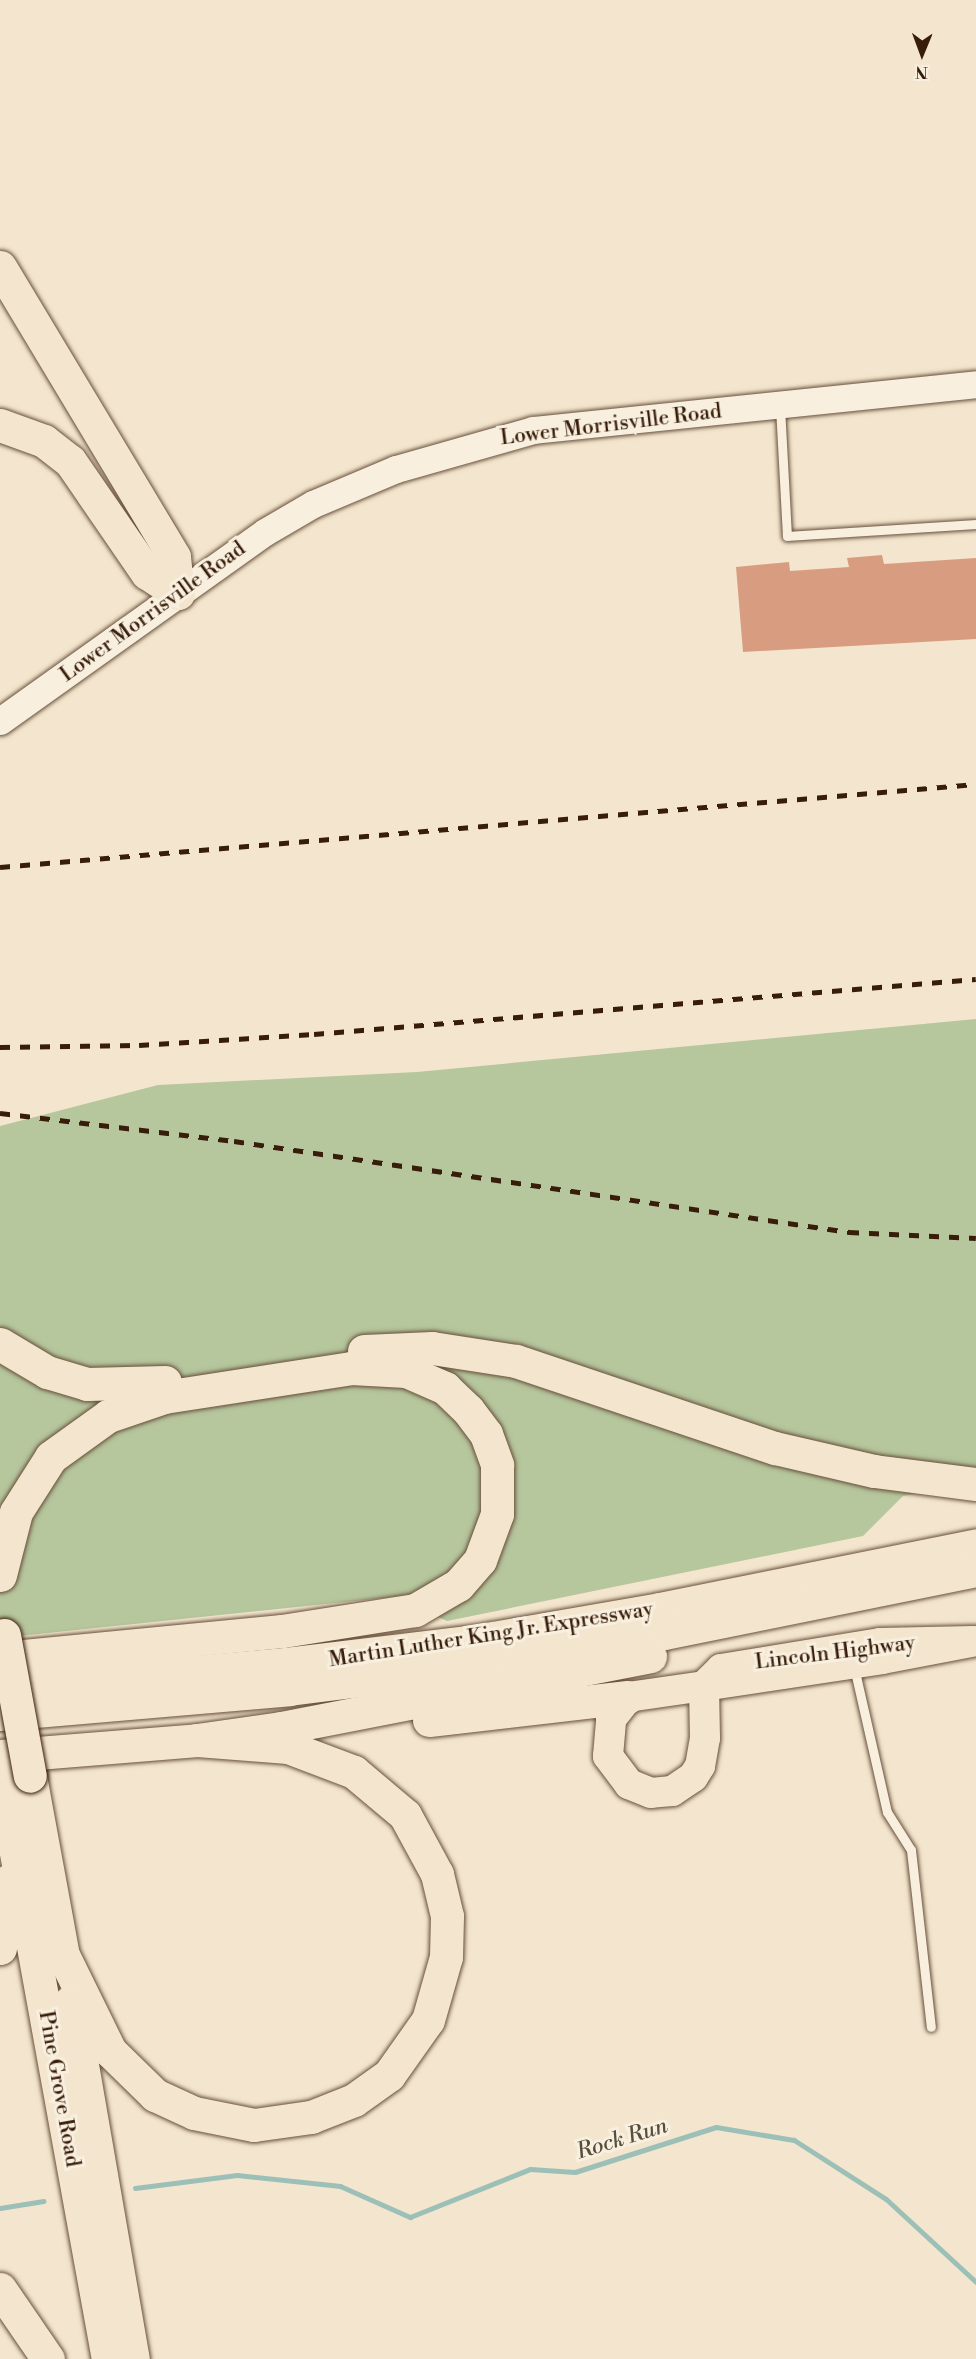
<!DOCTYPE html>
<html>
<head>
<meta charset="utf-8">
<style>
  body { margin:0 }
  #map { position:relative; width:976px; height:2359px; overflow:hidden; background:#f4e6ce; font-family:"Libre Bodoni",serif }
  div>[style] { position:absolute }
  .green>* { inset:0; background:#b6c69d }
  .stream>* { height:5px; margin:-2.5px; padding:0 2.5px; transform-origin:2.5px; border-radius:2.5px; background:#9cc0b8 }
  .building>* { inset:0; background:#d89d80 }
  .roads { filter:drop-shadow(0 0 2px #674f3b) drop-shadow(0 0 2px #674f3b) }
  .lane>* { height:9px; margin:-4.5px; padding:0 4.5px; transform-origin:4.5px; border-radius:4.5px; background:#f8efdf }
  .secondary>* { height:27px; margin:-13.5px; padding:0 13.5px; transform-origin:13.5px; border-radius:13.5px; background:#f8efdf }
  .primary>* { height:30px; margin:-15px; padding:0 15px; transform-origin:15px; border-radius:15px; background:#f4e6ce }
  .highway>* { height:33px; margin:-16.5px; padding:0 16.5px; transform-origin:16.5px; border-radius:16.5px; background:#f4e6ce }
  .rail>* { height:4.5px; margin-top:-2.25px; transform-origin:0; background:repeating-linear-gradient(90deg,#381d0a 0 10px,transparent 0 20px) }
  .bridges { filter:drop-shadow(0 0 2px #381d0a) drop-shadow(0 0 2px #381d0a) }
  .highway-bridge>* { height:33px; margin:-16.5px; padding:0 16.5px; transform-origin:16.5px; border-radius:16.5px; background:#f4e6ce }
  span { translate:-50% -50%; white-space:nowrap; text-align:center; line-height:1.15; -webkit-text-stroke:6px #f8efdf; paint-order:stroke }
  .street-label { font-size:21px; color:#381d0a }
  .water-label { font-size:22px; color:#564e3e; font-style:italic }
  .north { position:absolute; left:892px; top:24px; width:60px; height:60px; -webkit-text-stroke:4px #f8efdf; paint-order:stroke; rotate:181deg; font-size:16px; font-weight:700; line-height:24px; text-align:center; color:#381d0a }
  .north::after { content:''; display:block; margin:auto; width:21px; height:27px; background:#381d0a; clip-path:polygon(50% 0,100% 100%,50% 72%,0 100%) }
</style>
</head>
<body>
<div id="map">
  <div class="green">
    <i style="clip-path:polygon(976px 1019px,976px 1483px,903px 1496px,863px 1536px,447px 1621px,393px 1597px,0 1638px,0 1126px,158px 1085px,417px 1072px)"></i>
  </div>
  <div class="stream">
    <i style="left:135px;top:2188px;width:103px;rotate:-7.3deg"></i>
    <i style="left:237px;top:2175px;width:104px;rotate:6.1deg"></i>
    <i style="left:340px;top:2186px;width:77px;rotate:23.9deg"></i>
    <i style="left:410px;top:2217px;width:129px;rotate:-21.8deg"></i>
    <i style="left:530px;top:2169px;width:45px;rotate:3.8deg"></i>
    <i style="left:575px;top:2172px;width:148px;rotate:-17.7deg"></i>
    <i style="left:716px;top:2127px;width:79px;rotate:9.5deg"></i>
    <i style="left:794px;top:2140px;width:109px;rotate:32.7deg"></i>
    <i style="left:886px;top:2199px;width:122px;rotate:42.7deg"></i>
    <i style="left:0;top:2208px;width:44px;rotate:-9.2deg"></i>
  </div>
  <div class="building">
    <i style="clip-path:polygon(882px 555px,884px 564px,976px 558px,976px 639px,743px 652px,736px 567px,789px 562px,790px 571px,849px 567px,847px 558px)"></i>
  </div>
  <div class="roads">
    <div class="lane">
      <i style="left:780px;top:407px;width:129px;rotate:86.9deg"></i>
      <i style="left:787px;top:536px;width:189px;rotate:-3.6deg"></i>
      <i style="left:854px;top:1667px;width:149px;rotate:77.2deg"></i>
      <i style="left:887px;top:1812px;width:45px;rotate:57.7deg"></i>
      <i style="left:911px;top:1850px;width:178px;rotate:83.6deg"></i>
    </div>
    <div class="secondary">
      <i style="left:0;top:721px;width:325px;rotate:-35.5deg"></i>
      <i style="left:265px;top:532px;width:56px;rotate:-30.3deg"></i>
      <i style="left:313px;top:504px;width:90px;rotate:-22.9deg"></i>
      <i style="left:396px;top:469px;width:142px;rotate:-15.9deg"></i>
      <i style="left:533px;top:430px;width:445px;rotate:-5.9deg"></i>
    </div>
    <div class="primary">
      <i style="left:973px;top:1641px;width:93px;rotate:178.8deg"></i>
      <i style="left:880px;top:1643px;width:161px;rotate:170.7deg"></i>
      <i style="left:721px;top:1669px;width:24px;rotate:135deg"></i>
      <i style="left:704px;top:1686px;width:52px;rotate:88.9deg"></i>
      <i style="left:705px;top:1738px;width:28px;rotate:100deg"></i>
      <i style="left:700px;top:1766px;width:13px;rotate:122deg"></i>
      <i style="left:693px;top:1777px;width:25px;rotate:146deg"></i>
      <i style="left:672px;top:1791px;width:21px;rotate:175deg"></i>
      <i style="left:651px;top:1793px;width:24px;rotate:-158deg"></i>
      <i style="left:629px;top:1784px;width:35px;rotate:-127deg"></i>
      <i style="left:608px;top:1756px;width:37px;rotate:-85deg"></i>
      <i style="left:611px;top:1719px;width:28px;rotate:-52deg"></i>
      <i style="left:628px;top:1697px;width:77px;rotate:-8.2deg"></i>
      <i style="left:704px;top:1686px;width:180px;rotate:-8.6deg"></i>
      <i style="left:882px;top:1659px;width:96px;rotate:-10.8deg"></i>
    </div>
    <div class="highway">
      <i style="left:0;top:267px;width:338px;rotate:59deg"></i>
      <i style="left:174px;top:557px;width:36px;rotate:84deg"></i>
      <i style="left:0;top:425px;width:47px;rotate:20deg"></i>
      <i style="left:44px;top:441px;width:33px;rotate:38deg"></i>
      <i style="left:70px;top:461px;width:136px;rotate:55.5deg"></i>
      <i style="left:147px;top:573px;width:37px;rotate:33deg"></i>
      <i style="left:0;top:1344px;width:55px;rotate:30.8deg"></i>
      <i style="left:47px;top:1372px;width:42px;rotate:16.7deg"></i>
      <i style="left:87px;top:1384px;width:78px;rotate:-1.5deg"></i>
      <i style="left:364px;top:1351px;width:68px;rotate:-2.5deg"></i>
      <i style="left:432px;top:1348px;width:85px;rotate:8.8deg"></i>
      <i style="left:516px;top:1361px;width:273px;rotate:18.6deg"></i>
      <i style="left:775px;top:1448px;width:102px;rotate:13.1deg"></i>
      <i style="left:874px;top:1471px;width:103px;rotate:7.3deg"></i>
      <i style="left:0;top:1575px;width:65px;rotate:-75.7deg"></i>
      <i style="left:16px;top:1512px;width:65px;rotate:-57.5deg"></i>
      <i style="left:51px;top:1457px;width:70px;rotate:-35.7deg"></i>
      <i style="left:108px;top:1416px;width:59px;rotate:-18.7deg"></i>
      <i style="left:164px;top:1397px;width:189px;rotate:-8.8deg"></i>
      <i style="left:351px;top:1368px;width:55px;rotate:3.1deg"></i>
      <i style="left:406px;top:1371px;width:43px;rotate:23.6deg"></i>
      <i style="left:445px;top:1388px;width:32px;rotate:44deg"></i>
      <i style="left:468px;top:1410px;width:30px;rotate:53deg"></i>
      <i style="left:486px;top:1434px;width:33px;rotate:70deg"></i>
      <i style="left:497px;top:1465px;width:49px;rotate:90deg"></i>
      <i style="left:497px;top:1514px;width:49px;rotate:110.3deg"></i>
      <i style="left:480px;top:1560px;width:33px;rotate:131deg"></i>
      <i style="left:458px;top:1585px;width:50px;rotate:149.8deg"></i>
      <i style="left:415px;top:1610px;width:135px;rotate:171deg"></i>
      <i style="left:282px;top:1631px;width:283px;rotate:174.5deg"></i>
      <i style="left:0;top:1689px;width:287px;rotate:-5deg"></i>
      <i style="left:286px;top:1664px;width:190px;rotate:-6.9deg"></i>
      <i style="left:475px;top:1641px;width:188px;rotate:-9.8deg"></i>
      <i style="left:660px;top:1609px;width:322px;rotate:-11.4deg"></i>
      <i style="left:0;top:1714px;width:290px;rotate:-4.9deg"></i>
      <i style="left:289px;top:1689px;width:191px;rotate:-7.2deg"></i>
      <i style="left:478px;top:1665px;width:189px;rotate:-9.8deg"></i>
      <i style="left:664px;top:1633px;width:318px;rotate:-11.4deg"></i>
      <i style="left:429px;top:1720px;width:200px;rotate:-6.6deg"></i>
      <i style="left:0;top:1756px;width:198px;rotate:-4.6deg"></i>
      <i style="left:197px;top:1740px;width:85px;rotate:-8.1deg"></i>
      <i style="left:281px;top:1728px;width:376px;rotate:-11deg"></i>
      <i style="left:0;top:1765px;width:604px;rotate:79.7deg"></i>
      <i style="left:30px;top:1776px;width:182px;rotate:79.6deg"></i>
      <i style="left:63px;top:1955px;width:107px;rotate:63.9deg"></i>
      <i style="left:110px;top:2051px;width:63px;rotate:44.4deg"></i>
      <i style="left:155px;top:2095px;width:43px;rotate:24.8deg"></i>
      <i style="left:194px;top:2113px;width:61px;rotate:11.3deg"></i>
      <i style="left:254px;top:2125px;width:58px;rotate:-8deg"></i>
      <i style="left:311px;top:2117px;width:46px;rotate:-21.6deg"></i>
      <i style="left:354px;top:2100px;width:43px;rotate:-35.5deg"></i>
      <i style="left:389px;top:2075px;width:67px;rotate:-54.7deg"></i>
      <i style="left:428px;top:2020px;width:66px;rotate:-74.1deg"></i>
      <i style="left:446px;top:1957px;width:41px;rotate:-88.6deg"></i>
      <i style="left:447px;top:1916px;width:43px;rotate:-103.4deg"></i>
      <i style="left:437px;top:1874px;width:67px;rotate:-118.5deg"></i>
      <i style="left:405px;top:1815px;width:67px;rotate:-139.9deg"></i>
      <i style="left:354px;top:1772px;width:71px;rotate:-159.3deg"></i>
      <i style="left:288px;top:1747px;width:91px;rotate:-175.6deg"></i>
      <i style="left:0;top:1948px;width:69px;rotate:-81.6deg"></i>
      <i style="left:71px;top:2001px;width:363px;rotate:80.2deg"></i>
      <i style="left:0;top:2289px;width:85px;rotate:55.6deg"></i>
    </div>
  </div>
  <div class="rail">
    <i style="left:0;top:867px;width:980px;rotate:-4.86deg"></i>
    <i style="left:0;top:1047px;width:139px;rotate:-0.8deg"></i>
    <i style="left:139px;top:1045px;width:175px;rotate:-3.6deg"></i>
    <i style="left:314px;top:1034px;width:664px;rotate:-4.75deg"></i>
    <i style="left:0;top:1113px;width:236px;rotate:6.8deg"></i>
    <i style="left:234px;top:1141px;width:622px;rotate:8.42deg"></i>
    <i style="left:849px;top:1232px;width:127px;rotate:2.7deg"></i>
  </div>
  <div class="bridges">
    <div class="highway-bridge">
      <i style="left:4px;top:1635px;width:143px;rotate:79.6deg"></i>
    </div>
  </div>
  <div class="street-label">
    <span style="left:611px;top:425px;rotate:-7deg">Lower Morrisville Road</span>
    <span style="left:153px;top:612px;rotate:-36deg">Lower Morrisville Road</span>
    <span style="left:491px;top:1635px;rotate:-9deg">Martin Luther King Jr. Expressway</span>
    <span style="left:835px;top:1653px;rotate:-7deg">Lincoln Highway</span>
    <span style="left:59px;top:2089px;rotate:80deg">Pine Grove Road</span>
  </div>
  <div class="water-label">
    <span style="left:622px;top:2139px;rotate:-17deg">Rock Run</span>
  </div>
  <div class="north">N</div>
</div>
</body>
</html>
